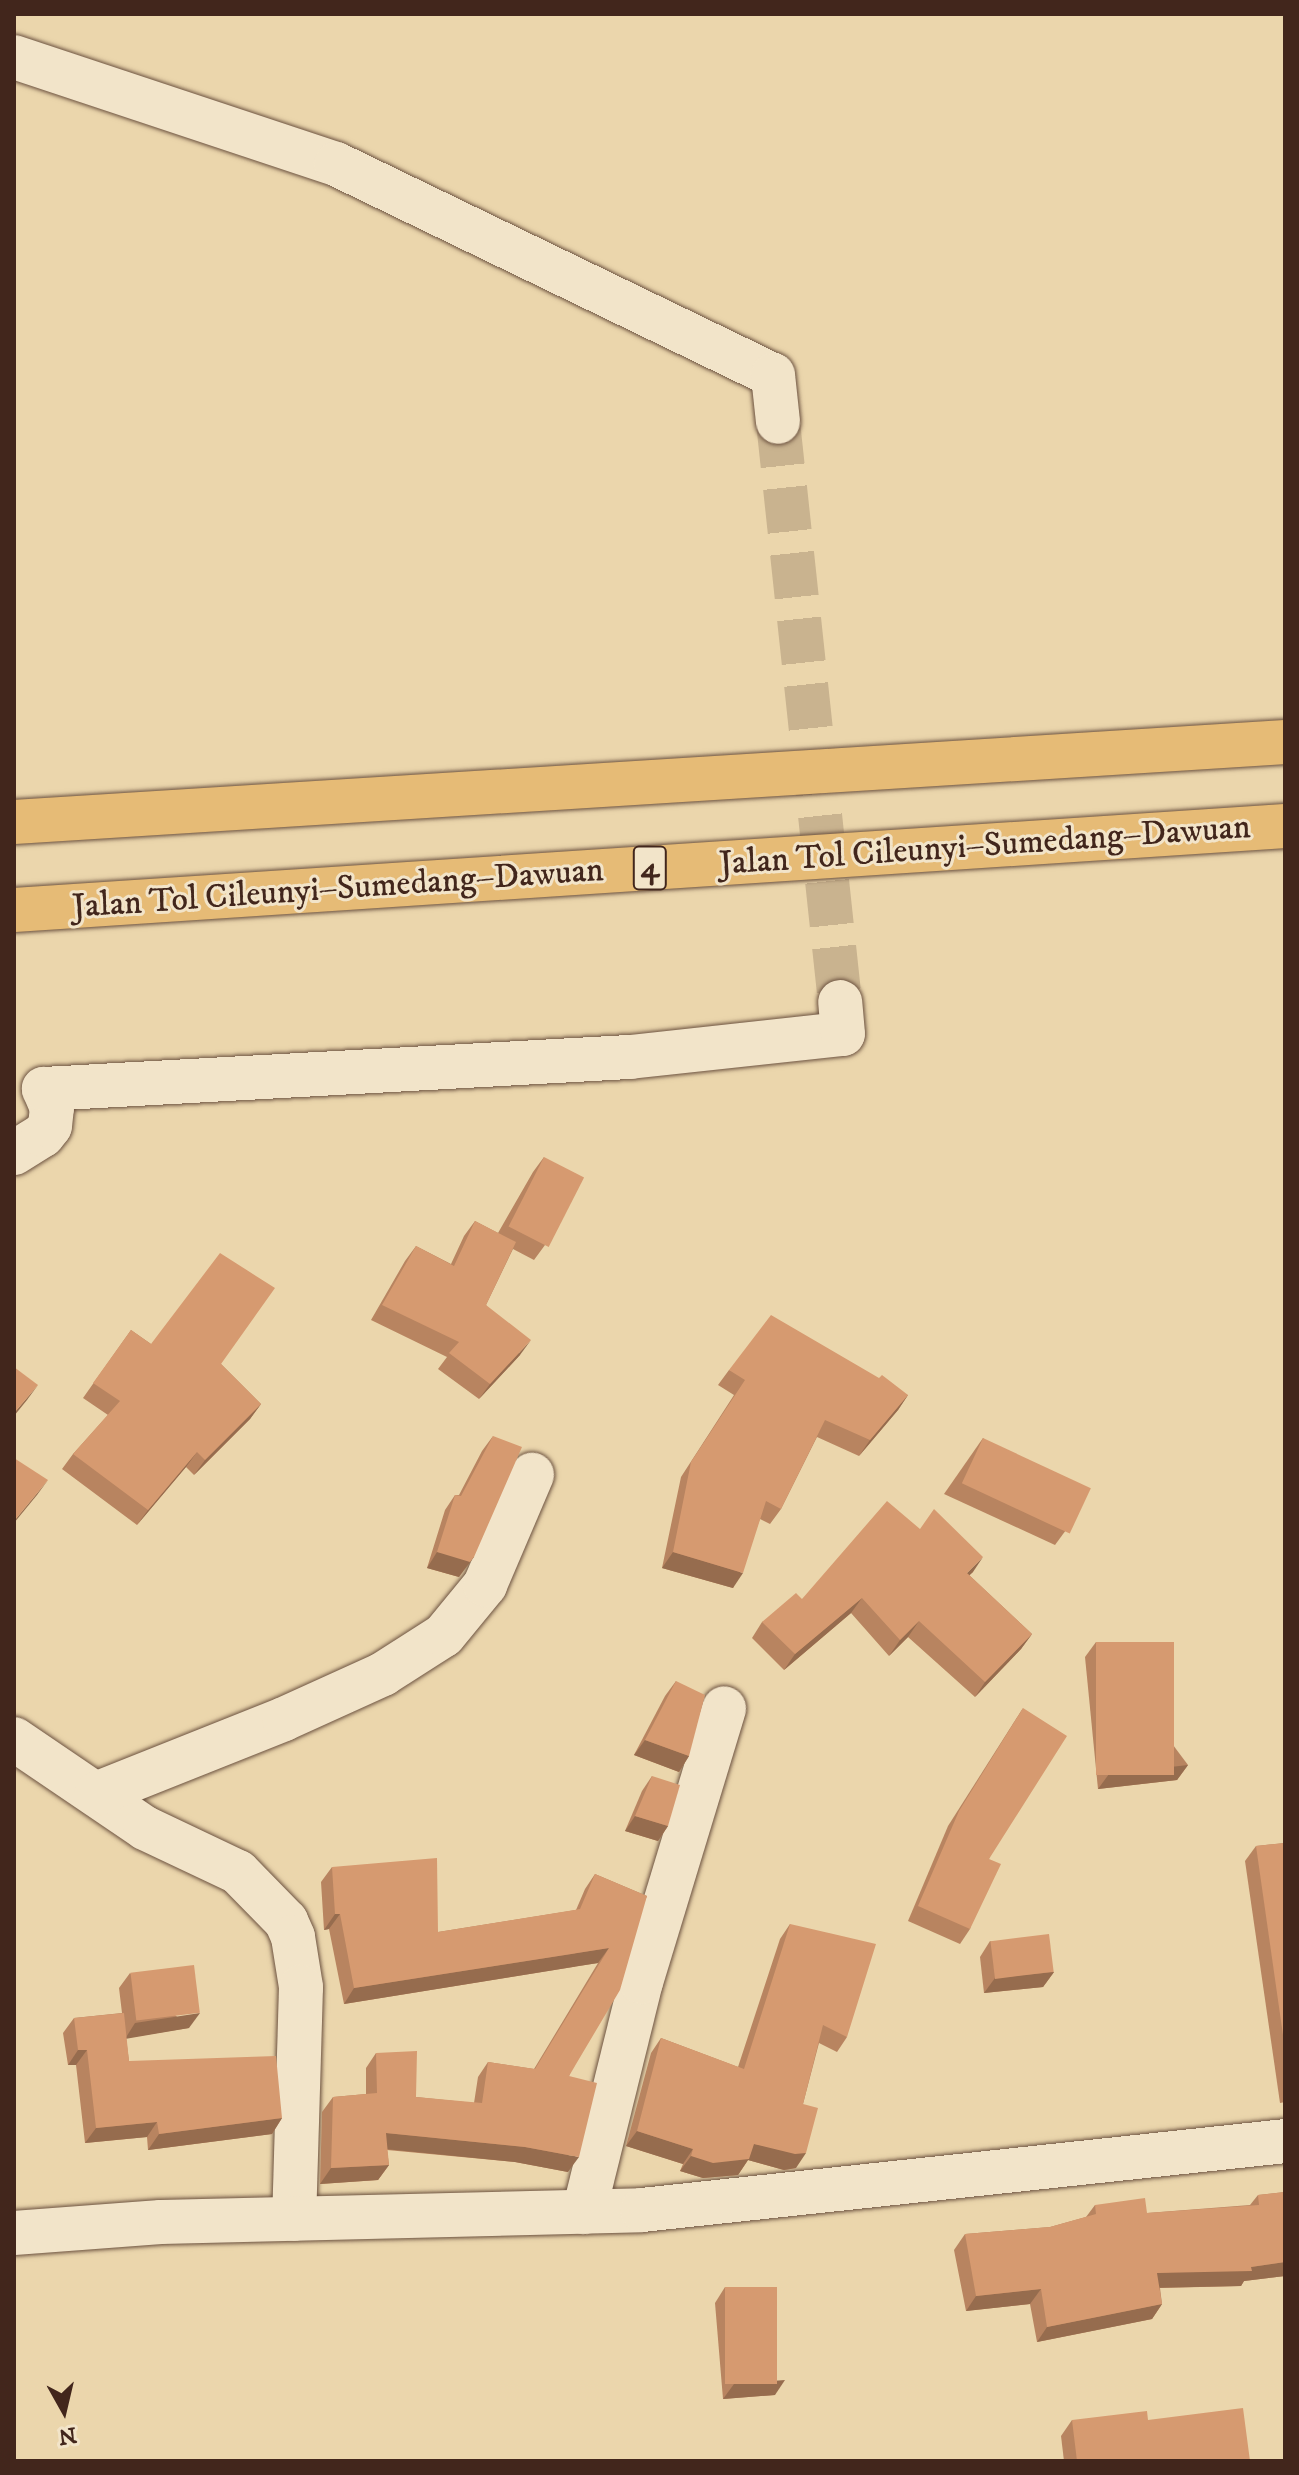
<!DOCTYPE html>
<html>
<head>
<meta charset="utf-8">
<style>
  body { margin:0 }
  #map { position:relative; width:1299px; height:2475px; overflow:hidden; background:#ebd6ac; font-family:"IM FELL DW Pica",serif }
  div>[style] { position:absolute }
  .minor-tunnel>* { height:44px; margin-top:-22px; transform-origin:0; background:repeating-linear-gradient(90deg,#c9b38f 0 44px,transparent 0 66px) }
  .roads { filter:drop-shadow(0 0 2px #6c5240) drop-shadow(0 0 2px #6c5240) }
  .minor>* { height:44px; margin:-22px; padding:0 22px; transform-origin:22px; border-radius:22px; background:#f2e4c9 }
  .highway>* { height:44px; margin:-22px; padding:0 22px; transform-origin:22px; border-radius:22px; background:#e6bb76 }
  .wall>* { inset:0; background:#b88460 }
  .shaded-wall>* { inset:0; background:#966c4e }
  .building>* { inset:0; background:#d69a70; transform-origin:0 0 }
  span { translate:-50% -50%; white-space:nowrap; text-align:center; line-height:1.15; -webkit-text-stroke:6px #f2e4c9; paint-order:stroke }
  .shield-label span { padding:2px 6px; background:#f2e4c9; border:2px solid; border-radius:6px; -webkit-text-stroke-width:0 }
  .shield-label { font-size:32px; color:#42261c; font-weight:700 }
  .street-label { font-size:34px; color:#42261c }
  .frame { position:absolute; inset:0; border:16px solid #42261c; pointer-events:none }
  .north { position:absolute; left:24px; top:2371px; width:80px; height:80px; -webkit-text-stroke:6px #f2e4c9; paint-order:stroke; rotate:172deg; font-size:22px; font-weight:700; line-height:32px; text-align:center; color:#42261c }
  .north::after { content:''; display:block; margin:auto; width:28px; height:36px; background:#42261c; clip-path:polygon(50% 0,100% 100%,50% 72%,0 100%) }
</style>
</head>
<body>
<div id="map">
  <div class="minor-tunnel">
    <i style="left:778px;top:422px;width:583px;rotate:83.9deg"></i>
  </div>
  <div class="roads">
    <div class="minor">
      <i style="left:14px;top:57px;width:339px;rotate:18.4deg"></i>
      <i style="left:336px;top:164px;width:485px;rotate:25.8deg"></i>
      <i style="left:773px;top:375px;width:47px;rotate:83.9deg"></i>
      <i style="left:14px;top:1153px;width:34px;rotate:-32deg"></i>
      <i style="left:43px;top:1135px;width:11px;rotate:-52deg"></i>
      <i style="left:50px;top:1126px;width:18px;rotate:-84deg"></i>
      <i style="left:52px;top:1108px;width:21px;rotate:-113deg"></i>
      <i style="left:44px;top:1089px;width:587px;rotate:-3.13deg"></i>
      <i style="left:630px;top:1057px;width:214px;rotate:-6.2deg"></i>
      <i style="left:843px;top:1034px;width:32px;rotate:-95deg"></i>
      <i style="left:14px;top:1739px;width:158px;rotate:34.2deg"></i>
      <i style="left:145px;top:1828px;width:103px;rotate:25.3deg"></i>
      <i style="left:238px;top:1872px;width:69px;rotate:45.6deg"></i>
      <i style="left:286px;top:1921px;width:17px;rotate:66deg"></i>
      <i style="left:293px;top:1937px;width:51px;rotate:80.9deg"></i>
      <i style="left:301px;top:1987px;width:232px;rotate:91.7deg"></i>
      <i style="left:96px;top:1794px;width:202px;rotate:-21.7deg"></i>
      <i style="left:284px;top:1719px;width:109px;rotate:-24.4deg"></i>
      <i style="left:383px;top:1674px;width:72px;rotate:-32.6deg"></i>
      <i style="left:444px;top:1635px;width:65px;rotate:-50.6deg"></i>
      <i style="left:485px;top:1585px;width:120px;rotate:-66.9deg"></i>
      <i style="left:584px;top:2212px;width:237px;rotate:-76.1deg"></i>
      <i style="left:641px;top:1982px;width:286px;rotate:-73.1deg"></i>
      <i style="left:14px;top:2233px;width:147px;rotate:-4.3deg"></i>
      <i style="left:161px;top:2222px;width:481px;rotate:-1.4deg"></i>
      <i style="left:642px;top:2210px;width:647px;rotate:-6.12deg"></i>
    </div>
    <div class="highway">
      <i style="left:14px;top:822px;width:1274px;rotate:-3.6deg"></i>
      <i style="left:14px;top:910px;width:1274px;rotate:-3.78deg"></i>
    </div>
  </div>
  <div class="wall">
    <i style="clip-path:polygon(544px 1157px,545px 1245px,534px 1260px,513px 1249px,486px 1305px,520px 1355px,479px 1399px,438px 1369px,447px 1357px,371px 1320px,405px 1261px,416px 1246px,451px 1264px,464px 1236px,475px 1221px,498px 1233px,533px 1172px)"></i>
    <i style="clip-path:polygon(131px 1330px,151px 1344px,221px 1364px,261px 1404px,250px 1419px,194px 1475px,186px 1467px,137px 1525px,62px 1469px,73px 1454px,108px 1415px,83px 1398px)"></i>
    <i style="clip-path:polygon(729px 1370px,908px 1395px,898px 1410px,859px 1456px,817px 1437px,781px 1509px,770px 1524px,760px 1519px,733px 1588px,662px 1568px,681px 1477px,734px 1395px,718px 1385px)"></i>
    <i style="clip-path:polygon(493px 1436px,459px 1577px,427px 1568px,445px 1510px,455px 1495px,459px 1495px,482px 1451px)"></i>
    <i style="clip-path:polygon(983px 1438px,1066px 1530px,1055px 1545px,944px 1494px)"></i>
    <i style="clip-path:polygon(973px 1572px,969px 1575px,1032px 1634px,1021px 1649px,975px 1697px,908px 1637px,889px 1656px,851px 1613px,784px 1670px,752px 1638px,762px 1622px,802px 1599px)"></i>
    <i style="clip-path:polygon(1096px 1642px,1188px 1765px,1177px 1780px,1098px 1789px,1085px 1657px)"></i>
    <i style="clip-path:polygon(676px 1681px,689px 1756px,679px 1772px,634px 1755px,665px 1696px)"></i>
    <i style="clip-path:polygon(1023px 1708px,989px 1859px,970px 1929px,960px 1944px,908px 1921px,948px 1826px)"></i>
    <i style="clip-path:polygon(652px 1776px,668px 1826px,658px 1841px,625px 1831px,642px 1791px)"></i>
    <i style="clip-path:polygon(1285px 1843px,1285px 2102px,1280px 2103px,1245px 1861px,1256px 1846px)"></i>
    <i style="clip-path:polygon(332px 1867px,438px 1932px,576px 1910px,585px 1889px,595px 1874px,647px 1896px,569px 2076px,568px 2172px,515px 2162px,387px 2150px,389px 2165px,378px 2180px,320px 2184px,322px 2112px,333px 2097px,366px 2094px,366px 2068px,376px 2053px,416px 2097px,474px 2103px,478px 2077px,488px 2062px,534px 2069px,598px 1963px,344px 2004px,329px 1929px,324px 1930px,321px 1882px)"></i>
    <i style="clip-path:polygon(790px 1924px,847px 2037px,837px 2052px,819px 2043px,803px 2104px,796px 2168px,784px 2170px,748px 2160px,738px 2175px,703px 2178px,680px 2171px,683px 2164px,626px 2146px,651px 2053px,661px 2038px,738px 2067px,780px 1939px)"></i>
    <i style="clip-path:polygon(990px 1941px,1054px 1972px,1043px 1987px,984px 1993px,980px 1957px)"></i>
    <i style="clip-path:polygon(130px 1973px,189px 2028px,126px 2038px,129px 2061px,282px 2118px,272px 2134px,148px 2150px,147px 2137px,85px 2143px,76px 2065px,68px 2065px,63px 2033px,74px 2018px,122px 2013px,119px 1988px)"></i>
    <i style="clip-path:polygon(1285px 2192px,1285px 2276px,1244px 2281px,1241px 2286px,1160px 2288px,1162px 2304px,1152px 2319px,1037px 2342px,1030px 2304px,966px 2311px,954px 2250px,965px 2234px,1050px 2227px,1086px 2217px,1095px 2205px,1147px 2213px,1250px 2205px,1258px 2195px)"></i>
    <i style="clip-path:polygon(725px 2287px,775px 2395px,723px 2399px,715px 2303px)"></i>
    <i style="clip-path:polygon(1072px 2420px,1148px 2420px,1250px 2461px,1064px 2461px,1061px 2436px)"></i>
  </div>
  <div class="shaded-wall">
    <i style="clip-path:polygon(531px 1340px,520px 1355px,479px 1399px,490px 1384px)"></i>
    <i style="clip-path:polygon(38px 1385px,27px 1400px,14px 1416px,14px 1413px)"></i>
    <i style="clip-path:polygon(908px 1395px,898px 1410px,859px 1456px,870px 1440px)"></i>
    <i style="clip-path:polygon(261px 1404px,250px 1419px,194px 1475px,205px 1460px)"></i>
    <i style="clip-path:polygon(197px 1452px,186px 1467px,137px 1525px,148px 1510px)"></i>
    <i style="clip-path:polygon(48px 1480px,37px 1495px,14px 1523px,14px 1521px)"></i>
    <i style="clip-path:polygon(437px 1552px,474px 1557px,459px 1577px,427px 1568px)"></i>
    <i style="clip-path:polygon(673px 1552px,743px 1573px,733px 1588px,662px 1568px)"></i>
    <i style="clip-path:polygon(983px 1557px,973px 1572px,956px 1588px,967px 1573px)"></i>
    <i style="clip-path:polygon(862px 1598px,851px 1613px,784px 1670px,795px 1654px)"></i>
    <i style="clip-path:polygon(919px 1621px,908px 1637px,889px 1656px,900px 1640px)"></i>
    <i style="clip-path:polygon(1032px 1634px,1021px 1649px,975px 1697px,985px 1682px)"></i>
    <i style="clip-path:polygon(645px 1740px,689px 1756px,679px 1772px,634px 1755px)"></i>
    <i style="clip-path:polygon(1188px 1765px,1177px 1780px,1098px 1789px,1109px 1774px)"></i>
    <i style="clip-path:polygon(635px 1816px,668px 1826px,658px 1841px,625px 1831px)"></i>
    <i style="clip-path:polygon(335px 1914px,340px 1914px,329px 1929px,324px 1930px)"></i>
    <i style="clip-path:polygon(609px 1948px,598px 1963px,344px 2004px,354px 1988px)"></i>
    <i style="clip-path:polygon(1054px 1972px,1043px 1987px,984px 1993px,995px 1978px)"></i>
    <i style="clip-path:polygon(200px 2013px,189px 2028px,125px 2039px,135px 2023px)"></i>
    <i style="clip-path:polygon(78px 2050px,87px 2050px,76px 2065px,68px 2065px)"></i>
    <i style="clip-path:polygon(282px 2118px,272px 2134px,148px 2150px,159px 2134px)"></i>
    <i style="clip-path:polygon(157px 2122px,147px 2137px,85px 2143px,96px 2128px)"></i>
    <i style="clip-path:polygon(637px 2131px,693px 2149px,683px 2164px,626px 2146px)"></i>
    <i style="clip-path:polygon(386px 2133px,525px 2147px,579px 2157px,568px 2172px,515px 2162px,375px 2148px)"></i>
    <i style="clip-path:polygon(754px 2144px,806px 2153px,796px 2168px,784px 2170px,748px 2160px,738px 2175px,703px 2178px,680px 2171px,691px 2156px)"></i>
    <i style="clip-path:polygon(389px 2165px,378px 2180px,320px 2184px,331px 2168px)"></i>
    <i style="clip-path:polygon(1285px 2262px,1285px 2276px,1244px 2281px,1241px 2286px,1147px 2288px,1157px 2273px,1251px 2267px)"></i>
    <i style="clip-path:polygon(1041px 2289px,1030px 2304px,966px 2311px,976px 2296px)"></i>
    <i style="clip-path:polygon(1162px 2304px,1152px 2319px,1037px 2342px,1047px 2327px)"></i>
    <i style="clip-path:polygon(785px 2380px,775px 2395px,723px 2399px,734px 2384px)"></i>
  </div>
  <div class="building">
    <i style="left:544px;top:1157px;width:45px;height:78px;rotate:27deg"></i>
    <i style="clip-path:polygon(475px 1221px,516px 1242px,486px 1305px,531px 1340px,490px 1384px,449px 1353px,459px 1342px,382px 1305px,416px 1246px,454px 1266px)"></i>
    <i style="clip-path:polygon(220px 1253px,275px 1288px,221px 1364px,261px 1404px,205px 1460px,197px 1452px,148px 1510px,73px 1454px,120px 1401px,93px 1383px,131px 1330px,151px 1344px)"></i>
    <i style="clip-path:polygon(771px 1315px,879px 1378px,882px 1375px,908px 1395px,870px 1440px,825px 1420px,781px 1509px,766px 1501px,743px 1573px,673px 1552px,691px 1462px,745px 1380px,729px 1370px)"></i>
    <i style="clip-path:polygon(14px 1367px,38px 1385px,14px 1413px)"></i>
    <i style="clip-path:polygon(493px 1436px,522px 1447px,474px 1557px,470px 1562px,437px 1552px,455px 1495px,461px 1496px)"></i>
    <i style="left:983px;top:1438px;width:119px;height:50px;rotate:25deg"></i>
    <i style="clip-path:polygon(14px 1458px,48px 1480px,14px 1521px)"></i>
    <i style="clip-path:polygon(887px 1501px,920px 1529px,934px 1509px,983px 1557px,967px 1573px,1032px 1634px,985px 1682px,919px 1621px,900px 1640px,862px 1598px,795px 1654px,762px 1622px,796px 1593px,802px 1599px)"></i>
    <i style="left:1096px;top:1642px;width:78px;height:133px"></i>
    <i style="clip-path:polygon(676px 1681px,705px 1695px,689px 1756px,645px 1740px)"></i>
    <i style="clip-path:polygon(1023px 1708px,1067px 1736px,989px 1859px,1001px 1864px,970px 1929px,918px 1906px,959px 1811px)"></i>
    <i style="clip-path:polygon(652px 1776px,680px 1785px,668px 1826px,635px 1816px)"></i>
    <i style="clip-path:polygon(1285px 1843px,1285px 2049px,1256px 1846px)"></i>
    <i style="clip-path:polygon(437px 1858px,438px 1932px,580px 1909px,595px 1874px,647px 1896px,620px 1990px,569px 2076px,597px 2083px,579px 2157px,525px 2147px,386px 2133px,389px 2165px,331px 2168px,333px 2097px,377px 2093px,376px 2053px,417px 2051px,416px 2097px,482px 2103px,488px 2062px,535px 2069px,609px 1948px,354px 1988px,340px 1914px,335px 1914px,332px 1867px)"></i>
    <i style="clip-path:polygon(790px 1924px,876px 1944px,847px 2037px,823px 2025px,803px 2104px,818px 2108px,806px 2153px,795px 2154px,754px 2144px,749px 2159px,713px 2163px,691px 2156px,693px 2149px,637px 2131px,661px 2038px,744px 2069px)"></i>
    <i style="left:1049px;top:1934px;width:38px;height:59px;rotate:83deg"></i>
    <i style="left:194px;top:1965px;width:48px;height:64px;rotate:83deg"></i>
    <i style="clip-path:polygon(124px 2013px,129px 2061px,276px 2056px,282px 2118px,159px 2134px,157px 2122px,96px 2128px,87px 2050px,78px 2050px,74px 2018px)"></i>
    <i style="clip-path:polygon(1285px 2192px,1285px 2262px,1251px 2267px,1252px 2271px,1157px 2273px,1162px 2304px,1047px 2327px,1041px 2289px,976px 2296px,965px 2234px,1050px 2227px,1096px 2214px,1095px 2205px,1145px 2198px,1147px 2213px,1259px 2205px,1258px 2195px)"></i>
    <i style="left:725px;top:2287px;width:52px;height:97px"></i>
    <i style="clip-path:polygon(1243px 2408px,1250px 2461px,1077px 2461px,1072px 2420px,1147px 2411px,1148px 2420px)"></i>
  </div>
  <div class="shield-label">
    <span style="left:650px;top:868px">4</span>
  </div>
  <div class="street-label">
    <span style="left:985px;top:846px;rotate:-4deg">Jalan Tol Cileunyi–Sumedang–Dawuan</span>
    <span style="left:338px;top:889px;rotate:-4deg">Jalan Tol Cileunyi–Sumedang–Dawuan</span>
  </div>
  <div class="frame"></div>
  <div class="north">N</div>
</div>
</body>
</html>
